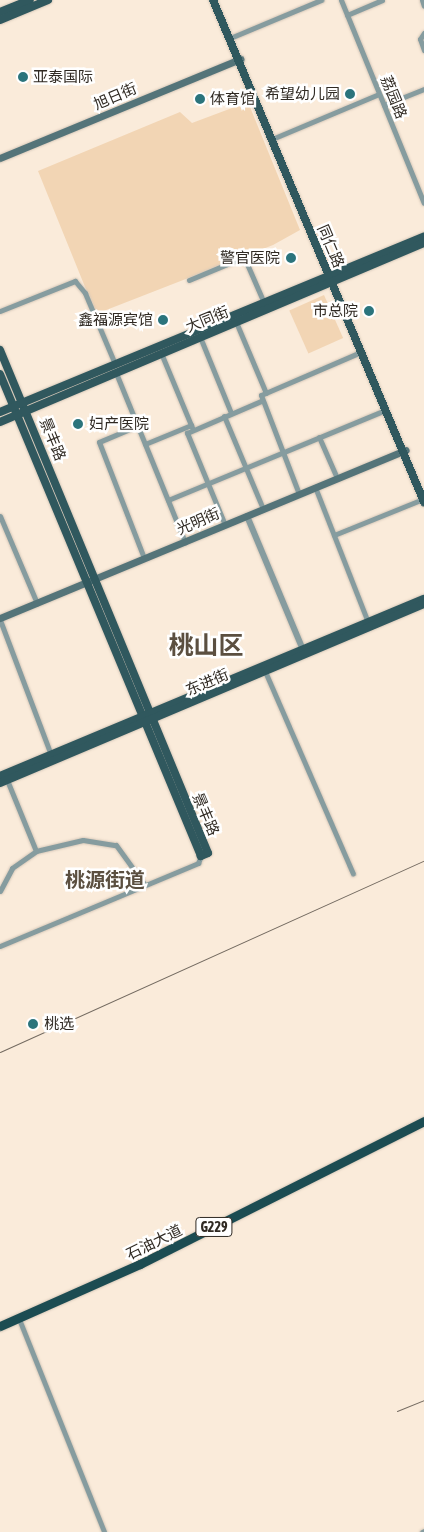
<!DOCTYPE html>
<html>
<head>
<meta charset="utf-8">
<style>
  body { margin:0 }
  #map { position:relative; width:424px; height:1532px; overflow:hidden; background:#faebda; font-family:"Asap Condensed","Noto Sans SC",sans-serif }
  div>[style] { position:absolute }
  .green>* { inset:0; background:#f2d5b4; transform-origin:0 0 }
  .roads { filter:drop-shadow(0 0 1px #d6c8b9) drop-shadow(0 0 1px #d6c8b9) }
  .minor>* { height:5px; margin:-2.5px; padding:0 2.5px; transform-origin:2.5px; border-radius:2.5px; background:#869c9f }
  .tertiary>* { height:6px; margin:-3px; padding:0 3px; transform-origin:3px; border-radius:3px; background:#869c9f }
  .secondary>* { height:7px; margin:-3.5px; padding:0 3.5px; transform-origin:3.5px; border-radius:3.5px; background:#547479 }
  .primary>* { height:8px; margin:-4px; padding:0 4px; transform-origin:4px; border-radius:4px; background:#30585e }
  .trunk>* { height:9px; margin:-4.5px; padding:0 4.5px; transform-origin:4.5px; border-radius:4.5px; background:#1c4c52 }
  .rail>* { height:1px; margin:-0.5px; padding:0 0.5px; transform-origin:0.5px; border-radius:0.5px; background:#736a60 }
  .dots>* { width:14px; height:14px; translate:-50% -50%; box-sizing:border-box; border:2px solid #fff; border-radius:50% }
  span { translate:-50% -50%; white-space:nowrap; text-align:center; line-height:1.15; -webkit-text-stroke:5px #fff; paint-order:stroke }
  .shield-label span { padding:1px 4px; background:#fff; border:1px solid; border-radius:4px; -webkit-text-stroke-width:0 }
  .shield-label { font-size:14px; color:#302a23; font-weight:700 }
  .poi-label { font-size:15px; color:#302a23 }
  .left { translate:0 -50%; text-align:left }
  .right { translate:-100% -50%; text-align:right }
  .street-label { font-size:15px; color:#302a23 }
  .district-label { font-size:20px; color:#5b4f40; font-weight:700 }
  .town-label { font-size:25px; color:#5b4f40; font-weight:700 }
</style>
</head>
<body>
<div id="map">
  <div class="green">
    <i style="clip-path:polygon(248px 102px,300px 230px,273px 245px,96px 314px,38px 171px,180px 112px,192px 123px)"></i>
    <i style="left:324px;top:295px;width:47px;height:38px;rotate:66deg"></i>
  </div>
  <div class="roads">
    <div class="minor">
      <i style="left:341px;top:0;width:219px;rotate:67.8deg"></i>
      <i style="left:422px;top:0;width:6px;rotate:72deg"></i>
      <i style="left:347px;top:15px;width:38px;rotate:-23deg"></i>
      <i style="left:424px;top:33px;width:7px;rotate:124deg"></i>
      <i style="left:420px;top:39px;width:12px;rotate:70deg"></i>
      <i style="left:230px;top:38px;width:99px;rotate:-22.7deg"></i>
      <i style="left:384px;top:105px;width:43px;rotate:-21.8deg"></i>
      <i style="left:272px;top:139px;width:116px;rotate:-22.8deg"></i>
      <i style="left:189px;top:280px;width:60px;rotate:-22.7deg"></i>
      <i style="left:244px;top:257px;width:50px;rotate:66.5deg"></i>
      <i style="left:0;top:311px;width:81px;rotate:-21.8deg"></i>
      <i style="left:75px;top:281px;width:16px;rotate:50deg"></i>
      <i style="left:85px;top:293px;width:77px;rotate:67.1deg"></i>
      <i style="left:236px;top:322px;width:77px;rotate:67.1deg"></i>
      <i style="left:200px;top:337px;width:82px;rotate:67.8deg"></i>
      <i style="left:161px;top:353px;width:83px;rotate:67.4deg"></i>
      <i style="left:116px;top:373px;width:183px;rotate:67.8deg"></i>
      <i style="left:224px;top:416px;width:101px;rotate:67.2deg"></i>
      <i style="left:137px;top:426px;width:41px;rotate:157.2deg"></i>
      <i style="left:99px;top:442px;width:124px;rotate:68.8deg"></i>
      <i style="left:319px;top:437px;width:45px;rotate:66.3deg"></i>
      <i style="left:145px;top:444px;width:50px;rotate:-22.4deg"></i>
      <i style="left:315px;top:487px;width:145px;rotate:68.6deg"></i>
      <i style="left:299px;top:494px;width:106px;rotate:-111deg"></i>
      <i style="left:261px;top:395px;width:109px;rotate:-23.3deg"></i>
      <i style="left:168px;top:500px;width:235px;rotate:-22.5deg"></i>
      <i style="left:0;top:516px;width:95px;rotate:67deg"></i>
      <i style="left:225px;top:525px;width:100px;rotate:-112.4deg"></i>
      <i style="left:187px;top:433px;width:81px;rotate:-23.4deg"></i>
      <i style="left:334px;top:535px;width:96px;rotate:-22deg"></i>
      <i style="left:0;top:620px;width:144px;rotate:69.3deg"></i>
      <i style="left:264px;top:669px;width:223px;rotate:66.5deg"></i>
      <i style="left:36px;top:851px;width:48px;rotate:-13.2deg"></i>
      <i style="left:83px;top:840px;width:33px;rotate:9deg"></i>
      <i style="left:116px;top:845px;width:49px;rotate:54.1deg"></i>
      <i style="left:0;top:891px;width:26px;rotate:-62deg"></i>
      <i style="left:12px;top:868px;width:29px;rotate:-35deg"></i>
      <i style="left:36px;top:851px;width:77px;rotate:-112.2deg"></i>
      <i style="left:0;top:946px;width:215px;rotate:-22.7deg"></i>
      <i style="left:198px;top:863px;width:8px;rotate:-67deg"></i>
      <i style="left:19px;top:1319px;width:229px;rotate:68.2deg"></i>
      <i style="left:422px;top:1532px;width:2px;rotate:-27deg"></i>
    </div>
    <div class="tertiary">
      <i style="left:247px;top:516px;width:145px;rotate:67.3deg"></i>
    </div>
    <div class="secondary">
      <i style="left:0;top:158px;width:260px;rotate:-22.4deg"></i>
      <i style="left:0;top:618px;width:439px;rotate:-22.5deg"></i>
    </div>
    <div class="primary">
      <i style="left:213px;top:0;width:545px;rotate:67.2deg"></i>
      <i style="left:0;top:12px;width:32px;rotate:-22deg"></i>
      <i style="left:0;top:20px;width:52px;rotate:-22.6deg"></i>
      <i style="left:0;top:350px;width:544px;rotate:67.53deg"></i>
      <i style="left:208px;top:853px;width:8px;rotate:157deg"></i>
      <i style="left:201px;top:856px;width:522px;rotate:-112.64deg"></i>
      <i style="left:0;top:412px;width:459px;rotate:-22.5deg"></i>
      <i style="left:0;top:422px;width:460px;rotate:-22.9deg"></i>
      <i style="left:0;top:776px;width:459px;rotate:-22.7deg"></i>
      <i style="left:0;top:783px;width:460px;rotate:-22.9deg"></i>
    </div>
    <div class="trunk">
      <i style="left:0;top:1326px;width:153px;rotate:-23.9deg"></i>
      <i style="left:140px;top:1264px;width:318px;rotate:-26.7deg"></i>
    </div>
  </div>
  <div class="rail">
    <i style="left:0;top:1052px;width:465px;rotate:-24.3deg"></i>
    <i style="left:397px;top:1411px;width:29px;rotate:-22deg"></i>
  </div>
  <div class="dots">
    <i style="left:23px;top:77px;background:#2b747c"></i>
    <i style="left:350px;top:94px;background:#2b747c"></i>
    <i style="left:200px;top:99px;background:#2b747c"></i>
    <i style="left:291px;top:258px;background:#2b747c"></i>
    <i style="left:369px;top:311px;background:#2b747c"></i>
    <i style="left:163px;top:320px;background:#2b747c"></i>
    <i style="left:78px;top:424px;background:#2b747c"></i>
    <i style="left:33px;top:1024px;background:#2b747c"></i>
  </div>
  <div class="shield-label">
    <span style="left:214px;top:1227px">G229</span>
  </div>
  <div class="poi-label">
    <span class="left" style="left:33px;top:77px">亚泰国际</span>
    <span class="right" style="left:340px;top:94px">希望幼儿园</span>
    <span class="left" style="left:210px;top:99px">体育馆</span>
    <span class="right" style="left:280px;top:258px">警官医院</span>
    <span class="right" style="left:358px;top:311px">市总院</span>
    <span class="right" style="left:153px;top:320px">鑫福源宾馆</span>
    <span class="left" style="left:89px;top:424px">妇产医院</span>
    <span class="left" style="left:44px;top:1024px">桃选</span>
  </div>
  <div class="street-label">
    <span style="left:115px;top:96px;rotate:-23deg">旭日街</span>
    <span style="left:394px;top:97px;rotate:68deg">荔园路</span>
    <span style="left:331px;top:246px;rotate:67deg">同仁路</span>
    <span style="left:207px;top:319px;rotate:-22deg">大同街</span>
    <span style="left:53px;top:439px;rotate:68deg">景丰路</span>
    <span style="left:198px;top:521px;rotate:-23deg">光明街</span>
    <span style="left:207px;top:682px;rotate:-23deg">东进街</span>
    <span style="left:206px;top:814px;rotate:67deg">景丰路</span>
    <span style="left:154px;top:1242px;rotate:-26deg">石油大道</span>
  </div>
  <div class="district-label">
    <span style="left:105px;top:879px">桃源街道</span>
  </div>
  <div class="town-label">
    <span style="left:206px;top:645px">桃山区</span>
  </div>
</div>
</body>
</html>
